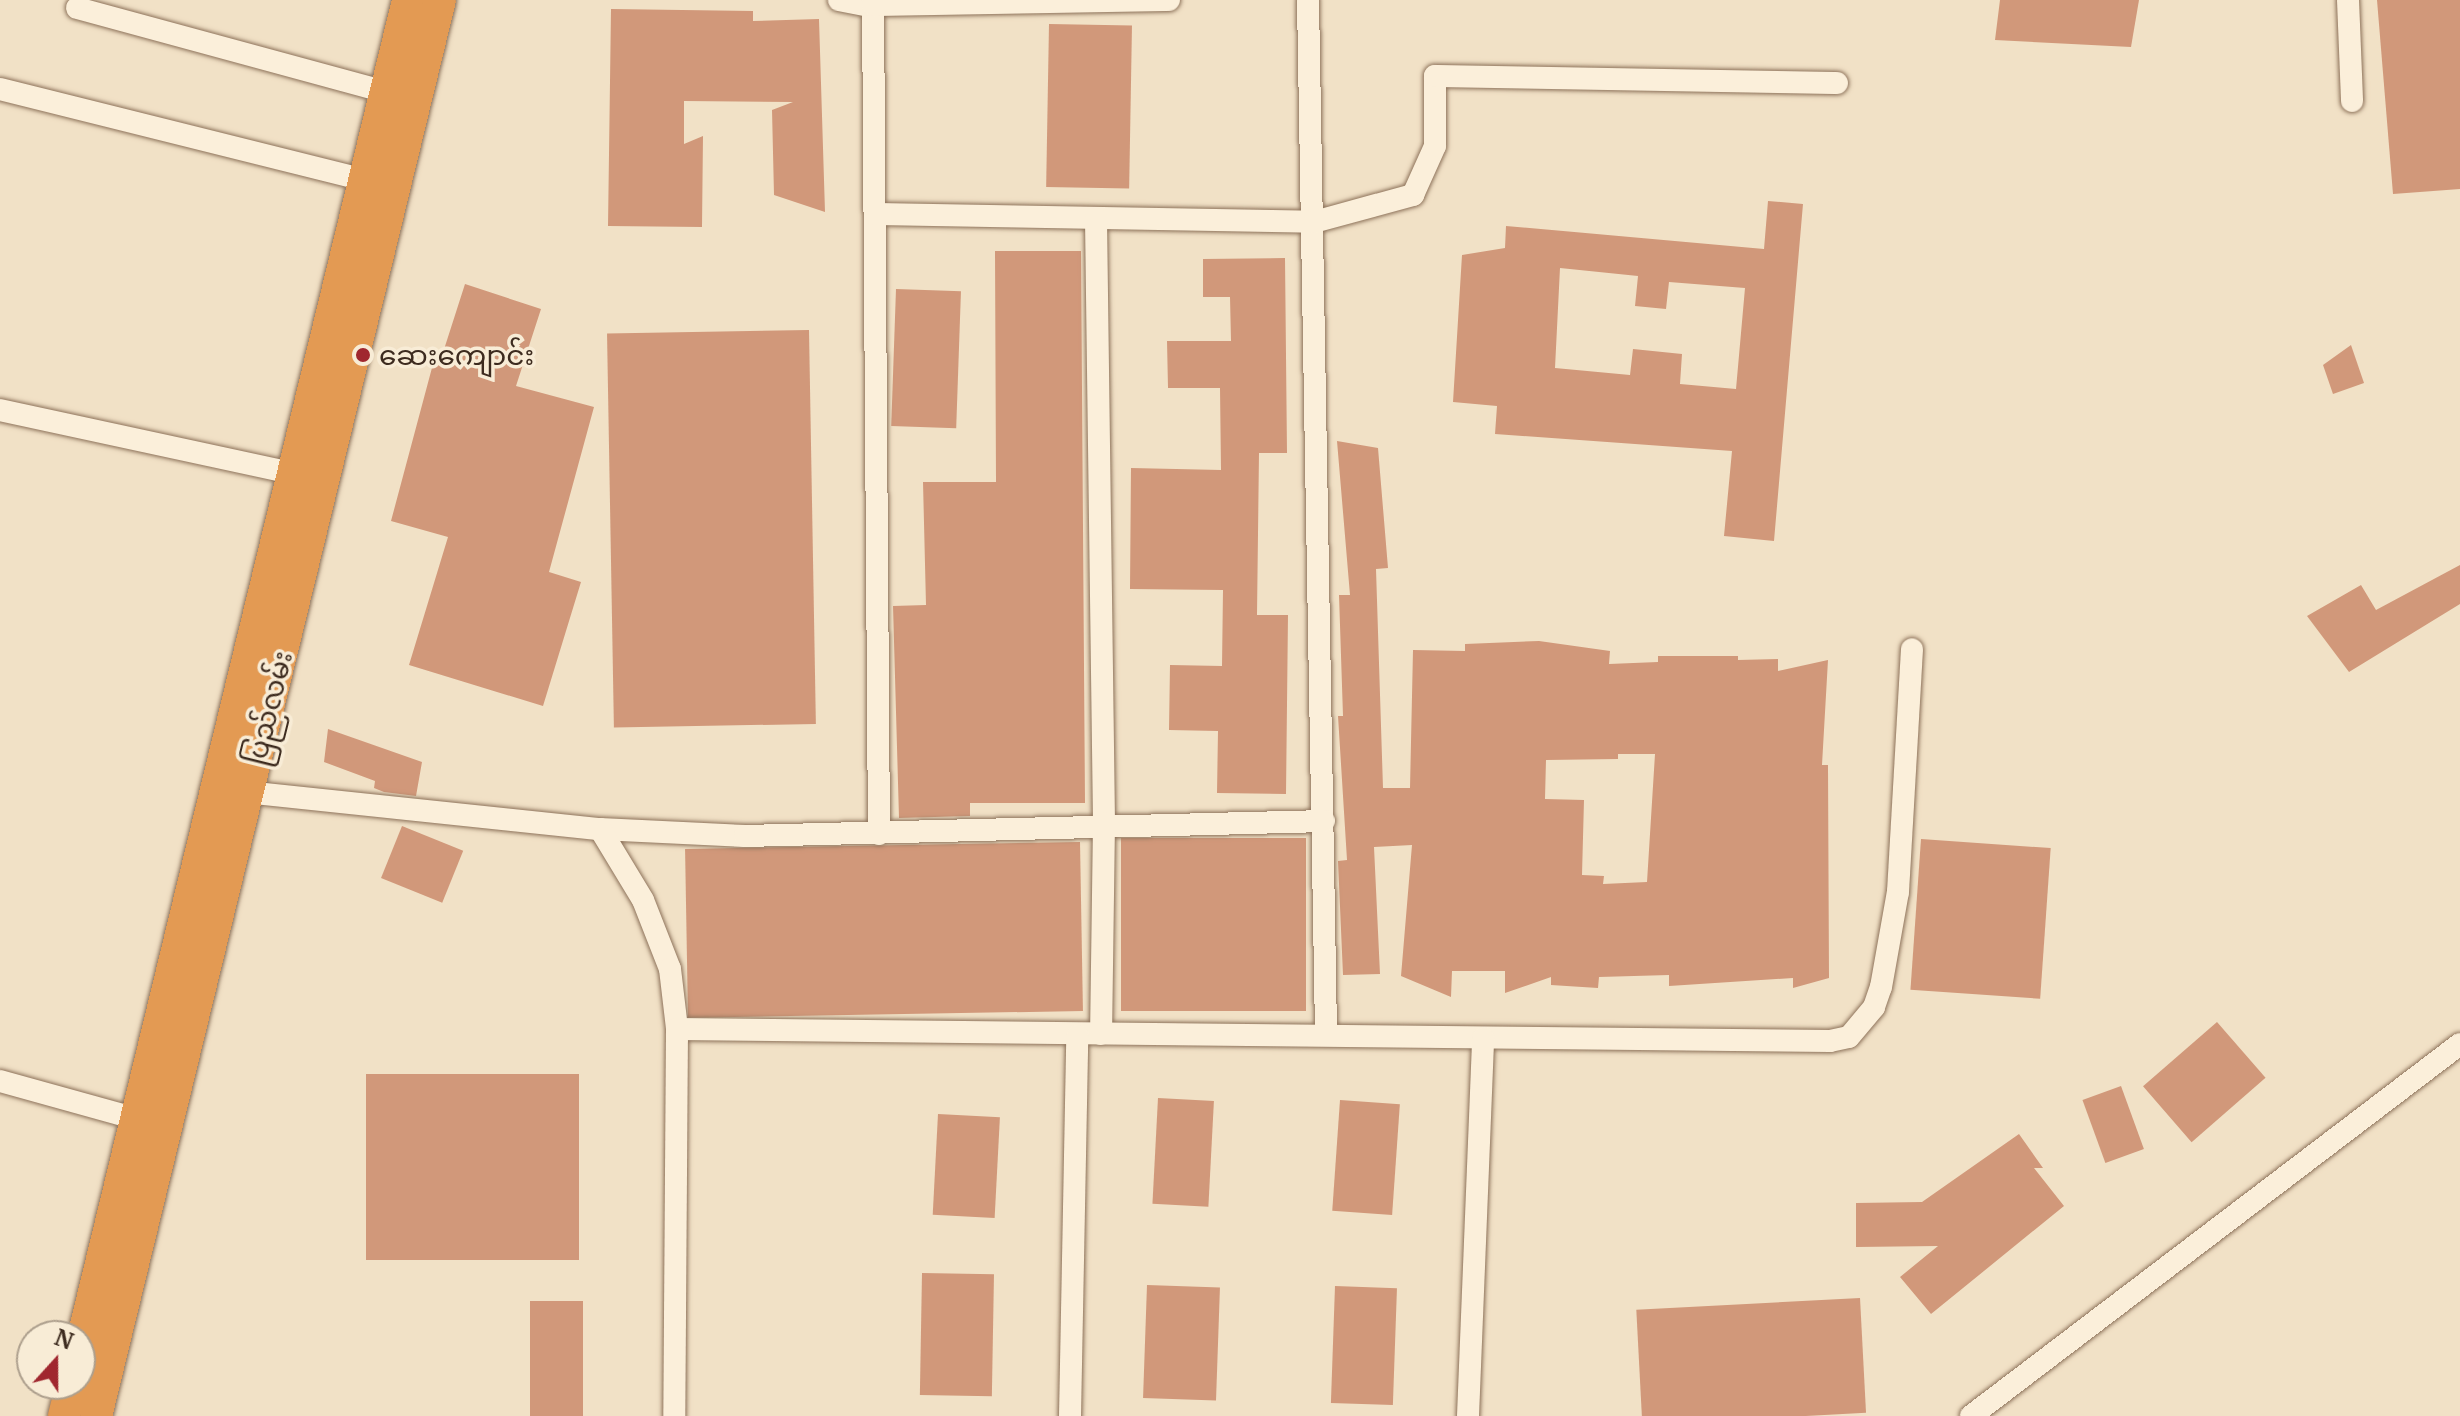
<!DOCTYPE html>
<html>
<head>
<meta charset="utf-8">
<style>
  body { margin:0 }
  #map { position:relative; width:2460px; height:1416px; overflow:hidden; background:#f1e1c6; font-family:Merriweather,"Noto Sans Myanmar",serif }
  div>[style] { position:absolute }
  .building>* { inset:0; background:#d1987a; transform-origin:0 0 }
  .roads { filter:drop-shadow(0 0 2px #8d725a) drop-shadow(0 0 2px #8d725a) }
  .minor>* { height:22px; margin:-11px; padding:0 11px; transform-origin:11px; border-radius:11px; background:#fbefda }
  .highway>* { height:32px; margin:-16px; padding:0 16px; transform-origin:16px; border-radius:16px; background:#e39a53 }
  .dots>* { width:22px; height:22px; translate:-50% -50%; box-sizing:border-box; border:4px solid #f8ecd6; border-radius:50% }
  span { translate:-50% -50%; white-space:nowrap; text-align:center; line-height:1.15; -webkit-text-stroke:7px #f8ecd6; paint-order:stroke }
  .poi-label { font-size:28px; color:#3d2b1f }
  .left { translate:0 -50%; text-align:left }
  .street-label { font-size:28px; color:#3d2b1f }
  .north { position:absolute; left:16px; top:1320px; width:80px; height:80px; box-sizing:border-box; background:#f8ecd6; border:2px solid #ad9f8d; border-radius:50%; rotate:21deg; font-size:22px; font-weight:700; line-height:32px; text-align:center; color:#3d2b1f }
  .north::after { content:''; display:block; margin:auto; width:28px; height:36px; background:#a0272f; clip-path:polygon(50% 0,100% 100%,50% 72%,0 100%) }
</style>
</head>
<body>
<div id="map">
  <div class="building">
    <i style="clip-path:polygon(2000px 0,2139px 0,2131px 47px,1995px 40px)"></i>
    <i style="clip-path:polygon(2377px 0,2460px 0,2460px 189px,2393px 194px)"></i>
    <i style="clip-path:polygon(611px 9px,753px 11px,753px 21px,819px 19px,825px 212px,774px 195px,772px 110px,793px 102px,684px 101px,684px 144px,703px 136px,702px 227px,608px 226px)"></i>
    <i style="left:1049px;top:24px;width:83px;height:163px;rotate:1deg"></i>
    <i style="clip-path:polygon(evenodd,1768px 201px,1803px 204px,1774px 541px,1724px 536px,1732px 451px,1495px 434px,1497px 406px,1453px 402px,1462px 255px,1505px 248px,1506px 226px,1764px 249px,1768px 201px,1560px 268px,1638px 276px,1635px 306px,1666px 309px,1669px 282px,1745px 288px,1736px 389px,1680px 384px,1682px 354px,1633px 349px,1630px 375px,1555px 368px,1560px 268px)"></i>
    <i style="clip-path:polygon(995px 251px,1081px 251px,1085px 803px,970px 803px,970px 816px,899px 818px,893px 606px,926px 605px,923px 482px,996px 482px)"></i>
    <i style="clip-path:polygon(1285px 258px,1287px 453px,1259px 453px,1257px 615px,1288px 615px,1286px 794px,1217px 793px,1218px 731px,1169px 730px,1170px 665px,1222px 666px,1223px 590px,1130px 589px,1131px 468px,1221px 470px,1220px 388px,1168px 388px,1167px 341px,1231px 341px,1230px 297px,1203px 297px,1203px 259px)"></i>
    <i style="clip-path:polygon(465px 284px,541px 309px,516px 386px,594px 407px,549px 572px,581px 582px,543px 706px,409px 665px,448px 537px,391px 521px,433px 364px,439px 365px)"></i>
    <i style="left:896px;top:289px;width:65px;height:137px;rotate:2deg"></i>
    <i style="left:809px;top:330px;width:394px;height:202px;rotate:89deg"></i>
    <i style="clip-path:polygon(2351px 345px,2364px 383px,2333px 394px,2323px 365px)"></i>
    <i style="clip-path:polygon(evenodd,1337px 441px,1378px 448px,1388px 568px,1376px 569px,1383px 788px,1410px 788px,1413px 650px,1465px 651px,1465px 644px,1539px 641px,1610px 651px,1609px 664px,1658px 662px,1658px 656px,1738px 656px,1738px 660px,1778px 659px,1778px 671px,1828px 660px,1822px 765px,1828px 765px,1829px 978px,1793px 988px,1793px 978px,1669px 986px,1669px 975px,1599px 977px,1598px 988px,1551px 985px,1551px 977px,1505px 993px,1505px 971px,1452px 971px,1451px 997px,1401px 976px,1412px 845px,1374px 847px,1380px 974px,1343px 975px,1338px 861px,1347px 860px,1338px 716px,1343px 716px,1339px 595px,1350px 595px,1337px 441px,1618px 754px,1655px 754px,1647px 882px,1603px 884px,1604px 876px,1582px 875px,1584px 800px,1545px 799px,1546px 760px,1618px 759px,1618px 754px)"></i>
    <i style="clip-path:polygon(2460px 565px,2460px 604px,2349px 672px,2307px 616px,2361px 585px,2376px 610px)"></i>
    <i style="clip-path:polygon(328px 729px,422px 762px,416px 796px,384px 792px,374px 788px,375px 781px,324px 762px)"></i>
    <i style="left:402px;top:826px;width:66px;height:56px;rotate:22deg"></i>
    <i style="left:1306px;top:838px;width:173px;height:185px;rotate:90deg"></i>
    <i style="left:1921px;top:839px;width:130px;height:151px;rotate:4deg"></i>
    <i style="left:1080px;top:842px;width:169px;height:395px;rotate:89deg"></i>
    <i style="left:2217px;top:1022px;width:74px;height:98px;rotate:49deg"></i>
    <i style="left:366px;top:1074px;width:213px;height:186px"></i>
    <i style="left:2121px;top:1086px;width:67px;height:41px;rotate:70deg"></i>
    <i style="left:1158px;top:1098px;width:56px;height:106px;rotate:3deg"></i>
    <i style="left:1340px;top:1100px;width:60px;height:111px;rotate:4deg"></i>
    <i style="left:938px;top:1114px;width:62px;height:101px;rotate:3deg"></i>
    <i style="clip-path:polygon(2019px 1134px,2043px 1168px,2034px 1168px,2064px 1206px,1931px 1314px,1900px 1277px,1938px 1246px,1856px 1247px,1856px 1203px,1922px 1202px)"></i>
    <i style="left:922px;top:1273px;width:72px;height:122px;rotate:1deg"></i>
    <i style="left:1147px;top:1285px;width:73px;height:113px;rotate:2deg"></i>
    <i style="left:1335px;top:1286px;width:62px;height:117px;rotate:2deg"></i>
    <i style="left:1860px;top:1298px;width:115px;height:224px;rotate:87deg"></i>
    <i style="left:530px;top:1301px;width:53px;height:115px"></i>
  </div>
  <div class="roads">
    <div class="minor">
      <i style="left:839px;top:0;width:33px;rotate:11deg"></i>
      <i style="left:873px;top:0;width:834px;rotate:89.59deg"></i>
      <i style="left:1308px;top:0;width:1034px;rotate:89deg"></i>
      <i style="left:2348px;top:0;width:101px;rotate:87.7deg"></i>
      <i style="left:873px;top:5px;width:296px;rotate:-1deg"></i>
      <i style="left:77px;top:8px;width:335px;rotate:15.2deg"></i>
      <i style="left:0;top:89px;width:376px;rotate:14deg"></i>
      <i style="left:877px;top:214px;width:437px;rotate:1deg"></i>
      <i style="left:1314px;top:222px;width:103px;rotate:-15.3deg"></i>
      <i style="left:1413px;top:195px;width:54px;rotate:-65.8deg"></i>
      <i style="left:1435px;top:146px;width:70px;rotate:-90deg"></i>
      <i style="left:1435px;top:76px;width:402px;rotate:1deg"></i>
      <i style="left:1096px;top:219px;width:604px;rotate:89.24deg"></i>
      <i style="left:1104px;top:823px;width:211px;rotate:90.8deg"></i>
      <i style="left:0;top:410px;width:311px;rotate:12.2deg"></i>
      <i style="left:236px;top:791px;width:366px;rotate:6deg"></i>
      <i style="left:600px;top:829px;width:145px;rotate:2.8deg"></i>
      <i style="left:745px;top:836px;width:579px;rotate:-1.48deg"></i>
      <i style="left:600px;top:829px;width:83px;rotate:58.8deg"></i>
      <i style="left:643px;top:900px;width:74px;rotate:68.6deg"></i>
      <i style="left:670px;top:969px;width:60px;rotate:83.3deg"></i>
      <i style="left:677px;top:1029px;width:387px;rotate:90.4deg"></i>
      <i style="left:677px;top:1029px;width:1153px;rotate:0.6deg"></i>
      <i style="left:1830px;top:1041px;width:19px;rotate:-12deg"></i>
      <i style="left:1849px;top:1037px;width:39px;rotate:-50deg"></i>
      <i style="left:1874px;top:1007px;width:21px;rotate:-71deg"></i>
      <i style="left:1881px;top:987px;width:97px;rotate:-79.9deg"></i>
      <i style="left:1898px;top:892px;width:243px;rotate:-86.7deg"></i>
      <i style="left:0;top:1081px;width:142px;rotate:15.5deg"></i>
      <i style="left:1070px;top:1416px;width:380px;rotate:-88.9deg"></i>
      <i style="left:1468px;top:1416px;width:378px;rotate:-87.7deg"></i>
      <i style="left:1971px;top:1416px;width:614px;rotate:-37.26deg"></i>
    </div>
    <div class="highway">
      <i style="left:80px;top:1350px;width:1389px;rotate:-76.34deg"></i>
      <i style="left:64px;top:1416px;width:33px;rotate:-76deg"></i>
      <i style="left:96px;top:1416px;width:1457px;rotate:-76.35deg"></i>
    </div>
  </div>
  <div class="dots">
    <i style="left:363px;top:355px;background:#a0272f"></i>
  </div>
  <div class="poi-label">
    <span class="left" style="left:379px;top:355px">ဆေးကျောင်း</span>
  </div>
  <div class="street-label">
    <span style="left:269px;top:708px;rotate:-76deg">ပြည်လမ်း</span>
  </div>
  <div class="north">N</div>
</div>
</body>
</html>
